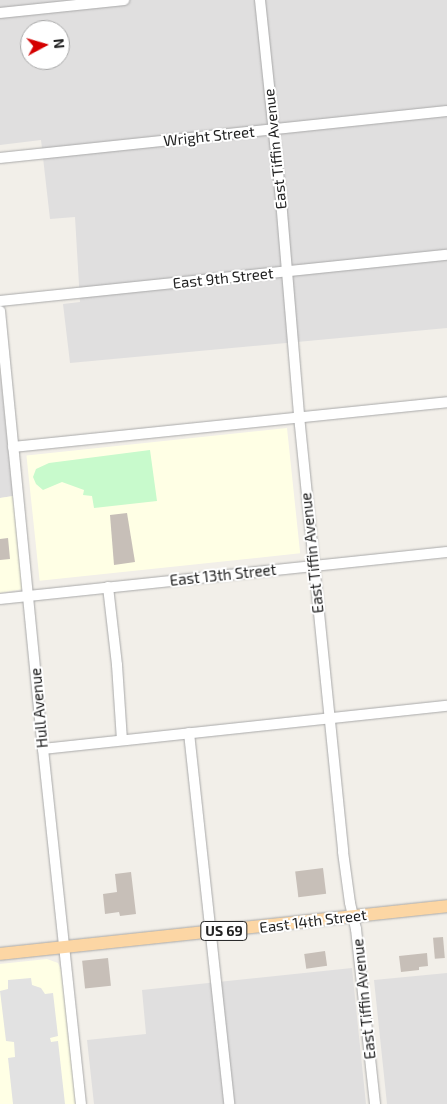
<!DOCTYPE html>
<html>
<head>
<meta charset="utf-8">
<style>
  body { margin:0 }
  #map { position:relative; width:447px; height:1104px; overflow:hidden; background:#f2efe9; font-family:"Exo 2",sans-serif }
  div>[style] { position:absolute }
  .residential>* { inset:0; background:#e0dfdf }
  .education>* { inset:0; background:#ffffe5; transform-origin:0 0 }
  .park>* { inset:0; background:#c8facc }
  .parking>* { inset:0; background:#e2e2e2 }
  .building>* { inset:0; background:#c7bfb8; transform-origin:0 0 }
  .roads { filter:drop-shadow(0 0 1px #a9a9a9) drop-shadow(0 0 1px #a9a9a9) }
  .minor>* { height:10px; margin:-5px; padding:0 5px; transform-origin:5px; border-radius:5px; background:#fff }
  .major>* { height:12px; margin:-6px; padding:0 6px; transform-origin:6px; border-radius:6px; background:#fcd6a4 }
  span { translate:-50% -50%; white-space:nowrap; text-align:center; line-height:1.15; -webkit-text-stroke:4px #fff; paint-order:stroke }
  .shield-label span { padding:1px 4px; background:#fff; border:1px solid; border-radius:4px; -webkit-text-stroke-width:0 }
  .shield-label { font-size:14px; color:#222; font-weight:700 }
  .street-label { font-size:15px; color:#222 }
  .north { position:absolute; left:20px; top:20px; width:50px; height:50px; box-sizing:border-box; background:#fff; border:1px solid #a7a7a7; border-radius:50%; rotate:84deg; font-size:14px; font-weight:700; line-height:20px; text-align:center; color:#222 }
  .north::after { content:''; display:block; margin:auto; width:18px; height:22px; background:#d40000; clip-path:polygon(50% 0,100% 100%,50% 72%,0 100%) }
</style>
</head>
<body>
<div id="map">
  <div class="residential">
    <i style="clip-path:polygon(evenodd,0 0,447px 0,447px 328px,70px 363px,63px 304px,80px 302px,75px 217px,50px 219px,41px 140px,0 145px,0 0,30px 30px,60px 30px,60px 60px,30px 60px,30px 30px)"></i>
    <i style="clip-path:polygon(0 370px,13px 496px,0 498px)"></i>
    <i style="clip-path:polygon(352px 968px,366px 1104px,94px 1104px,87px 1040px,146px 1034px,142px 990px)"></i>
    <i style="clip-path:polygon(447px 973px,447px 1104px,387px 1104px,374px 980px)"></i>
  </div>
  <div class="education">
    <i style="left:287px;top:428px;width:126px;height:262px;rotate:84deg"></i>
    <i style="clip-path:polygon(13px 496px,23px 589px,0 593px,0 498px)"></i>
    <i style="clip-path:polygon(47px 959px,58px 963px,61px 970px,77px 1104px,0 1104px,0 964px)"></i>
  </div>
  <div class="park">
    <i style="clip-path:polygon(150px 450px,157px 501px,94px 508px,92px 496px,83px 495px,84px 490px,62px 482px,43px 490px,36px 484px,33px 477px,36px 469px,49px 463px)"></i>
  </div>
  <div class="parking">
    <i style="clip-path:polygon(31px 978px,32px 985px,41px 988px,45px 994px,53px 993px,58px 1036px,50px 1038px,51px 1042px,58px 1041px,65px 1104px,13px 1104px,8px 1058px,15px 1057px,14px 1042px,6px 1041px,0 991px,8px 989px,8px 980px)"></i>
  </div>
  <div class="building">
    <i style="clip-path:polygon(127px 513px,135px 562px,114px 565px,110px 515px)"></i>
    <i style="clip-path:polygon(8px 538px,10px 559px,0 560px,0 539px)"></i>
    <i style="left:323px;top:868px;width:26px;height:28px;rotate:83deg"></i>
    <i style="clip-path:polygon(131px 872px,136px 914px,120px 916px,119px 912px,105px 914px,103px 894px,117px 892px,115px 874px)"></i>
    <i style="left:443px;top:937px;width:21px;height:10px;rotate:85deg"></i>
    <i style="left:325px;top:951px;width:15px;height:21px;rotate:82deg"></i>
    <i style="clip-path:polygon(427px 953px,428px 966px,419px 967px,419px 970px,401px 972px,399px 956px)"></i>
    <i style="left:108px;top:958px;width:28px;height:26px;rotate:84deg"></i>
  </div>
  <div class="roads">
    <div class="minor">
      <i style="left:260px;top:0;width:201px;rotate:84deg"></i>
      <i style="left:281px;top:200px;width:217px;rotate:85.2deg"></i>
      <i style="left:299px;top:416px;width:438px;rotate:84.2deg"></i>
      <i style="left:343px;top:852px;width:51px;rotate:82.2deg"></i>
      <i style="left:350px;top:903px;width:27px;rotate:77deg"></i>
      <i style="left:356px;top:929px;width:176px;rotate:83.8deg"></i>
      <i style="left:0;top:13px;width:125px;rotate:-6deg"></i>
      <i style="left:0;top:158px;width:449px;rotate:-6deg"></i>
      <i style="left:0;top:301px;width:449px;rotate:-5.9deg"></i>
      <i style="left:0;top:311px;width:440px;rotate:84.4deg"></i>
      <i style="left:43px;top:749px;width:357px;rotate:83.9deg"></i>
      <i style="left:13px;top:447px;width:436px;rotate:-5.9deg"></i>
      <i style="left:108px;top:587px;width:79px;rotate:83.4deg"></i>
      <i style="left:117px;top:665px;width:75px;rotate:86.2deg"></i>
      <i style="left:0;top:599px;width:449px;rotate:-6deg"></i>
      <i style="left:189px;top:733px;width:373px;rotate:83.8deg"></i>
      <i style="left:43px;top:749px;width:406px;rotate:-6.1deg"></i>
    </div>
    <div class="major">
      <i style="left:0;top:954px;width:450px;rotate:-6.1deg"></i>
    </div>
  </div>
  <div class="shield-label">
    <span style="left:224px;top:931px">US 69</span>
  </div>
  <div class="street-label">
    <span style="left:209px;top:136px;rotate:-6deg">Wright Street</span>
    <span style="left:275px;top:149px;rotate:-96deg">East Tiffin Avenue</span>
    <span style="left:223px;top:278px;rotate:-6deg">East 9th Street</span>
    <span style="left:312px;top:553px;rotate:-96deg">East Tiffin Avenue</span>
    <span style="left:223px;top:575px;rotate:-6deg">East 13th Street</span>
    <span style="left:39px;top:708px;rotate:-95deg">Hull Avenue</span>
    <span style="left:313px;top:921px;rotate:-7deg">East 14th Street</span>
    <span style="left:364px;top:999px;rotate:-96deg">East Tiffin Avenue</span>
  </div>
  <div class="north">N</div>
</div>
</body>
</html>
